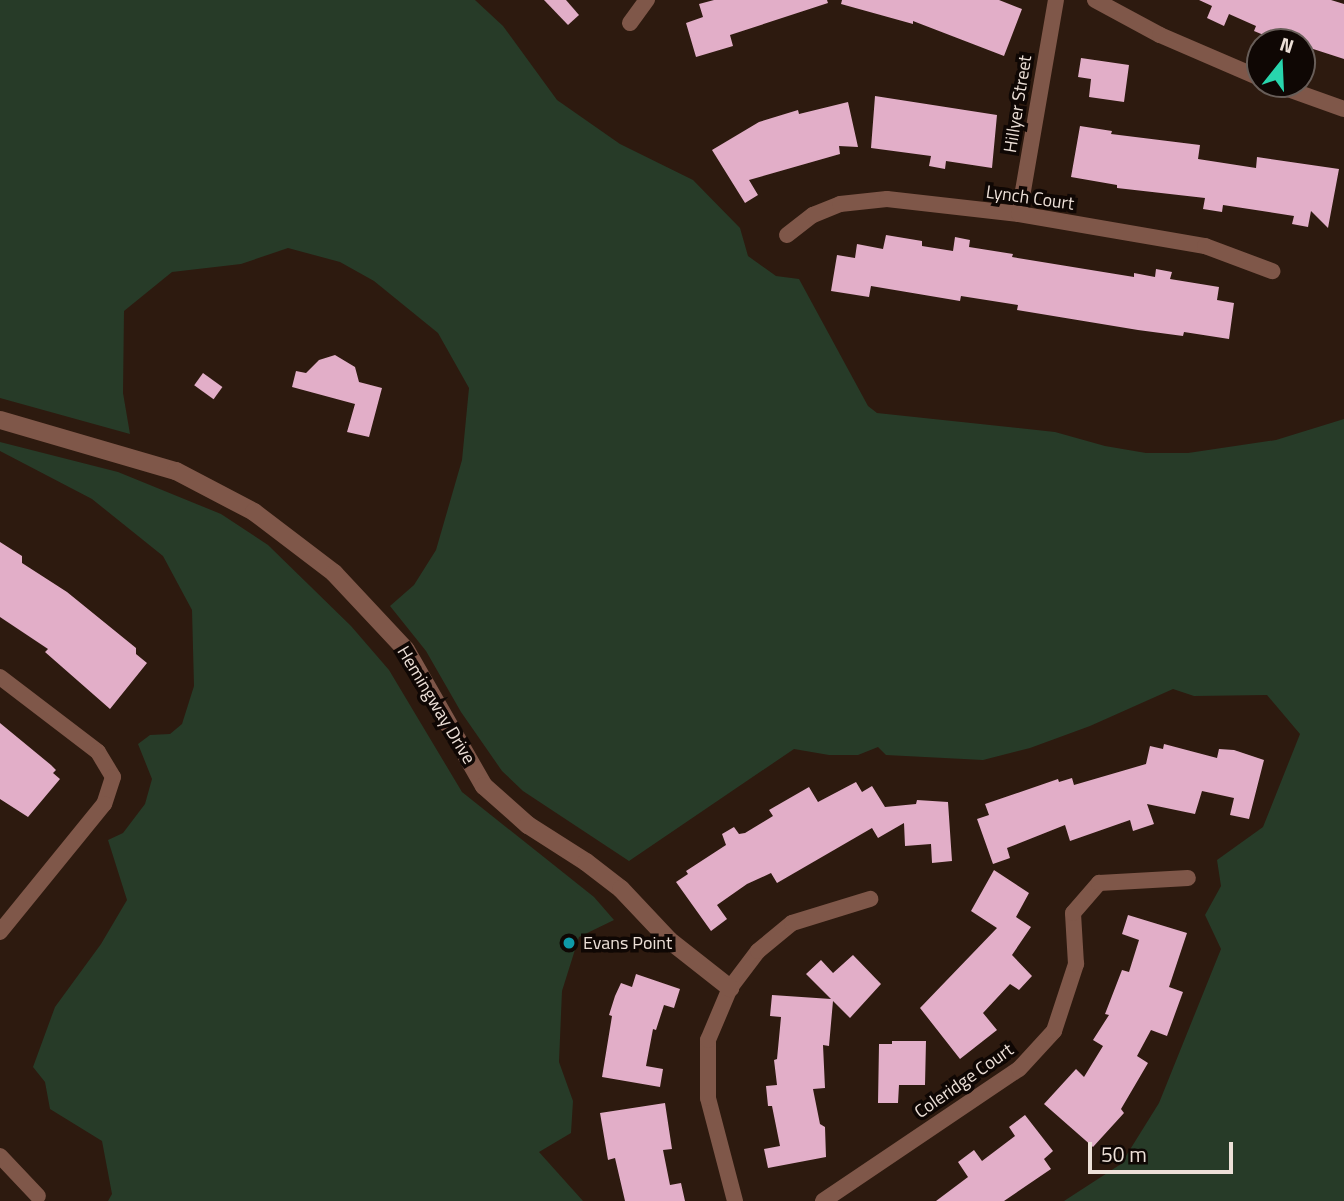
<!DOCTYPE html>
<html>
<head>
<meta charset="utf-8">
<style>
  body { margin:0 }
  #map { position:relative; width:1344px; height:1201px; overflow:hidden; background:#2d1a0f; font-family:"Titillium Web",sans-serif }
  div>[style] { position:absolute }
  .green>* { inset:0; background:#273b28 }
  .building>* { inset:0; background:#e2aec8; transform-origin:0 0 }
  .minor>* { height:16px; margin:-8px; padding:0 8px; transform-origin:8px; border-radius:8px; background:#7f5749 }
  .tertiary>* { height:18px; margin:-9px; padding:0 9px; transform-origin:9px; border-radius:9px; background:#7f5749 }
  .dots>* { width:19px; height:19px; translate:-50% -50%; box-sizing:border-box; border:4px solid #0f0704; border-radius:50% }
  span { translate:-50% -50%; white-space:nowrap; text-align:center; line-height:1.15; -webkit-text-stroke:7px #0f0704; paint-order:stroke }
  .street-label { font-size:18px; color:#ede0d8 }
  .poi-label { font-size:18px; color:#ede0d8 }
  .left { translate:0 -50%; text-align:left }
  .north { position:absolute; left:1246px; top:28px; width:70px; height:70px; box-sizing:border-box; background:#0f0704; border:2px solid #685e59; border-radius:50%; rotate:18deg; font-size:19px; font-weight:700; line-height:28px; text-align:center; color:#ede0d8 }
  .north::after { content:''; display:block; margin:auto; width:24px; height:32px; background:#28d5ad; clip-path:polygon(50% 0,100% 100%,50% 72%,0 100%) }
  .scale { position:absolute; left:1088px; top:1142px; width:145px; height:32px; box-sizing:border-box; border:4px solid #ede0d8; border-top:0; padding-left:9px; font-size:21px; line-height:24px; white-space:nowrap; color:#ede0d8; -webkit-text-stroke:5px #0f0704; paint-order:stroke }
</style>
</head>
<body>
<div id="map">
  <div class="green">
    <i style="clip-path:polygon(0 0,475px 0,503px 26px,557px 100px,620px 144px,693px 180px,740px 228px,748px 256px,776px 276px,799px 279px,868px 406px,877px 413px,1055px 432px,1105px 446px,1146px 453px,1188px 453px,1276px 440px,1344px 419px,1344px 1201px,1064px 1201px,1121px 1164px,1159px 1103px,1221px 949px,1205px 915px,1221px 886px,1217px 860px,1263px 827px,1300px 734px,1267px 695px,1194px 696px,1173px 689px,1090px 726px,1030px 748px,983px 760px,886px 755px,878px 747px,858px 755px,829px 755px,794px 749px,629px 861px,523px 791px,502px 771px,461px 712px,426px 651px,390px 606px,414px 585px,436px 550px,462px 460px,469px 388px,438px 333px,374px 281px,340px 262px,288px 248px,241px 264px,172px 272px,124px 311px,123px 393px,130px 434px,0 398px)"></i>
    <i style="clip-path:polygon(0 442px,118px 472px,221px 514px,268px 545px,351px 626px,389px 670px,462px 792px,594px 897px,614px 920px,579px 937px,562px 991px,559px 1062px,573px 1101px,571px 1133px,539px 1152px,583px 1201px,108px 1201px,112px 1194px,102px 1141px,50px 1109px,45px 1082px,33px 1067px,55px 1007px,101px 944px,127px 900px,108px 840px,123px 833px,145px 804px,152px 779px,138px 744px,150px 735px,170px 734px,182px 724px,194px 686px,192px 610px,163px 556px,92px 499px,0 451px)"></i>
  </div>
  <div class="building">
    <i style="clip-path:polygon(544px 0,566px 0,579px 15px,568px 25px)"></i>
    <i style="clip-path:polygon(714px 0,827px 0,828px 3px,730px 35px,733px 46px,696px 57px,686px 23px,703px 17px,699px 4px)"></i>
    <i style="clip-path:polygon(842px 0,999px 0,1022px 9px,1004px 56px,913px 21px,913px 24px,841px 4px)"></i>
    <i style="clip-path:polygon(1199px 0,1331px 0,1344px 4px,1344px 59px,1307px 47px,1308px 42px,1280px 42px,1254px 31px,1256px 26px,1229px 14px,1224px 26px,1207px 18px,1212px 6px)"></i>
    <i style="clip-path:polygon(1081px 58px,1129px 65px,1124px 102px,1089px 97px,1091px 79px,1078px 77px)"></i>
    <i style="clip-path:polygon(875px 96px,997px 115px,992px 168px,946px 161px,945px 169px,929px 166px,931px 156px,871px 148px)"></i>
    <i style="clip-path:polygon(848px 102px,858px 147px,839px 146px,840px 154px,749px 180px,758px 195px,745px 203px,712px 150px,759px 122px,798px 110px,799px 114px)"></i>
    <i style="clip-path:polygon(1080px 126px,1112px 131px,1111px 134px,1200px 145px,1198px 159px,1256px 168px,1257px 157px,1339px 169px,1328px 228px,1311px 211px,1308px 227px,1292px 224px,1294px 216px,1223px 205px,1222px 212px,1203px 209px,1205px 198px,1117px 188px,1117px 185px,1071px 177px)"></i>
    <i style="clip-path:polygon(886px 235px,922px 241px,922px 246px,953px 251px,955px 237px,970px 240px,969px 247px,1013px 254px,1012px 257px,1134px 277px,1134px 273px,1155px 277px,1156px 269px,1172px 272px,1170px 279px,1219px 287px,1217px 300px,1234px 303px,1229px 339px,1184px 332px,1183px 336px,1138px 330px,1017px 310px,1018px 305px,961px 296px,960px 301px,871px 286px,869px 297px,831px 291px,837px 255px,855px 258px,857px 244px,883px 249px)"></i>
    <i style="clip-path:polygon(335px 355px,355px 367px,359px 382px,382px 388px,369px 437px,347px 432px,355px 404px,292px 387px,296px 371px,306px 373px,319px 360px)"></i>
    <i style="left:203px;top:373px;width:24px;height:15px;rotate:36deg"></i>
    <i style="clip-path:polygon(0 542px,22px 556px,22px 563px,67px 592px,136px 648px,136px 654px,147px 663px,110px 709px,45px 652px,48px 649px,0 617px)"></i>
    <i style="clip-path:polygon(0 723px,51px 765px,56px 770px,53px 773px,60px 779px,28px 817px,0 799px)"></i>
    <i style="clip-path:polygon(1164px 744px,1217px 758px,1219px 749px,1234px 750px,1264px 760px,1249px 819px,1230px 815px,1234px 798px,1202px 791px,1195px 814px,1147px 804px,1154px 824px,1133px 831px,1130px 820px,1070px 841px,1065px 825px,1007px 848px,1010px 858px,993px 864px,977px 819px,989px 815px,985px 804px,1058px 779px,1059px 782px,1072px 778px,1074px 785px,1146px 764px,1150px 746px,1163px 749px)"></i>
    <i style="clip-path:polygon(856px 782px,862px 792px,872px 786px,885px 807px,916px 804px,917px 800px,948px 802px,952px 861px,932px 863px,931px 844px,905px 846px,904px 823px,878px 838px,872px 828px,777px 883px,771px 873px,747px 884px,717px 905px,727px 919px,711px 931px,676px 882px,688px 874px,686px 871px,726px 845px,722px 834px,734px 827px,739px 834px,745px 833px,773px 816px,769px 810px,809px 787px,818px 802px)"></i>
    <i style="clip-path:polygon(994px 870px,1029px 893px,1016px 917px,1031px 927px,1012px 955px,1032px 976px,1019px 990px,1010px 984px,983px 1013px,997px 1030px,960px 1059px,920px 1008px,997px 928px,971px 911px)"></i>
    <i style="clip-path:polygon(1128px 915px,1187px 933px,1169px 987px,1183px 992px,1167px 1036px,1151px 1030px,1137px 1056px,1148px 1063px,1121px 1109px,1124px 1113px,1093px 1147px,1044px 1104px,1076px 1069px,1084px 1077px,1103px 1046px,1093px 1040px,1109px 1015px,1105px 1014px,1122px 970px,1129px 972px,1139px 940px,1122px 934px)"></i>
    <i style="clip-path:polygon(853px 955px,881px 984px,850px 1018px,833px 1001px,829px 1046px,823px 1045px,825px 1088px,813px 1089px,820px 1124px,825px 1127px,826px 1157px,768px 1168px,764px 1149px,780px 1146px,772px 1106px,768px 1106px,766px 1086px,777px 1085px,774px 1060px,777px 1059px,781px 1017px,770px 1016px,772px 995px,831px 999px,806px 974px,821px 960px,833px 973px)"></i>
    <i style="clip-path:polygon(636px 974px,680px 989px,674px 1008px,664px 1005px,656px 1030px,653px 1029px,646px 1066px,663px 1069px,660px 1087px,602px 1077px,612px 1016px,609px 1015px,615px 996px,621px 983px,632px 987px)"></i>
    <i style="clip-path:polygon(892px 1041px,926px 1041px,925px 1085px,899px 1085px,898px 1103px,878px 1103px,879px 1044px,892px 1044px)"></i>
    <i style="clip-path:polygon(665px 1103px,672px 1149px,663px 1150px,670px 1185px,681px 1183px,685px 1201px,625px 1201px,615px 1158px,608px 1160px,600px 1113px)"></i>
    <i style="clip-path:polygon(1025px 1115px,1053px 1151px,1044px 1159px,1051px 1169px,1004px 1201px,936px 1201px,968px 1177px,958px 1162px,974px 1150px,982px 1161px,1015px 1136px,1009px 1127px)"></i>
  </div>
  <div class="minor">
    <i style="left:1095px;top:0;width:74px;rotate:28.3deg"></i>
    <i style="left:1160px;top:35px;width:109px;rotate:23.3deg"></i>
    <i style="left:630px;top:23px;width:29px;rotate:-54deg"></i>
    <i style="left:1274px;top:84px;width:74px;rotate:19.7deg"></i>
    <i style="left:1019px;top:214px;width:217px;rotate:-80.2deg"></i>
    <i style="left:787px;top:235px;width:33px;rotate:-38deg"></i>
    <i style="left:813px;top:215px;width:29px;rotate:-22deg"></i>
    <i style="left:840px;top:204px;width:47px;rotate:-6.1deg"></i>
    <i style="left:887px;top:199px;width:133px;rotate:6.5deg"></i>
    <i style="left:1019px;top:214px;width:189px;rotate:9.8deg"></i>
    <i style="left:1205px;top:246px;width:72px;rotate:20.5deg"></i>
    <i style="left:0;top:677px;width:123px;rotate:37.4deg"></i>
    <i style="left:98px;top:752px;width:29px;rotate:59deg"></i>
    <i style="left:113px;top:777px;width:28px;rotate:108deg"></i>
    <i style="left:104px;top:804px;width:165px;rotate:129.1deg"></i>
    <i style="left:0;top:1156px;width:55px;rotate:46.5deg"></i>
    <i style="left:735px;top:1201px;width:106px;rotate:-104.7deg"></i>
    <i style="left:708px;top:1098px;width:58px;rotate:-90deg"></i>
    <i style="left:708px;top:1040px;width:56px;rotate:-67.1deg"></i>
    <i style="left:730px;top:988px;width:46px;rotate:-52.9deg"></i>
    <i style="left:758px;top:951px;width:44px;rotate:-39.5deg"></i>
    <i style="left:792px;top:923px;width:82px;rotate:-17.1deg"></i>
    <i style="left:823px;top:1201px;width:236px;rotate:-34deg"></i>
    <i style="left:1019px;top:1069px;width:52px;rotate:-47.4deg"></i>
    <i style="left:1054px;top:1031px;width:71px;rotate:-71.8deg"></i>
    <i style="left:1076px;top:964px;width:51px;rotate:-93.4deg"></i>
    <i style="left:1073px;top:913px;width:40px;rotate:-49deg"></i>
    <i style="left:1099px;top:883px;width:89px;rotate:-3.2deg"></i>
  </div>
  <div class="tertiary">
    <i style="left:0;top:420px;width:183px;rotate:16.2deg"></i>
    <i style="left:176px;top:471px;width:88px;rotate:27.7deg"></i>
    <i style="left:254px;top:512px;width:101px;rotate:37.3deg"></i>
    <i style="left:334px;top:573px;width:105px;rotate:46.9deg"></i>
    <i style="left:406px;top:650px;width:157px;rotate:60.2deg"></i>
    <i style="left:484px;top:786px;width:59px;rotate:41.6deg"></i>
    <i style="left:528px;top:825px;width:69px;rotate:32.5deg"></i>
    <i style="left:586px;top:862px;width:44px;rotate:37.6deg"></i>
    <i style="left:621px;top:889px;width:70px;rotate:46.7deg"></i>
    <i style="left:669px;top:940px;width:78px;rotate:38.2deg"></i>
  </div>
  <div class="dots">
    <i style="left:569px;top:943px;background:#0f9aa8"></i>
  </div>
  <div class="street-label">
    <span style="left:1018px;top:104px;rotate:-81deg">Hillyer Street</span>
    <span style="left:1030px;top:198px;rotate:8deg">Lynch Court</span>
    <span style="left:436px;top:705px;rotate:59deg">Hemingway Drive</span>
    <span style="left:964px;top:1081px;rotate:-35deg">Coleridge Court</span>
  </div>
  <div class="poi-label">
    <span class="left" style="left:583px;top:943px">Evans Point</span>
  </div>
  <div class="north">N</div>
  <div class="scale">50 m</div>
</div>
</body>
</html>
